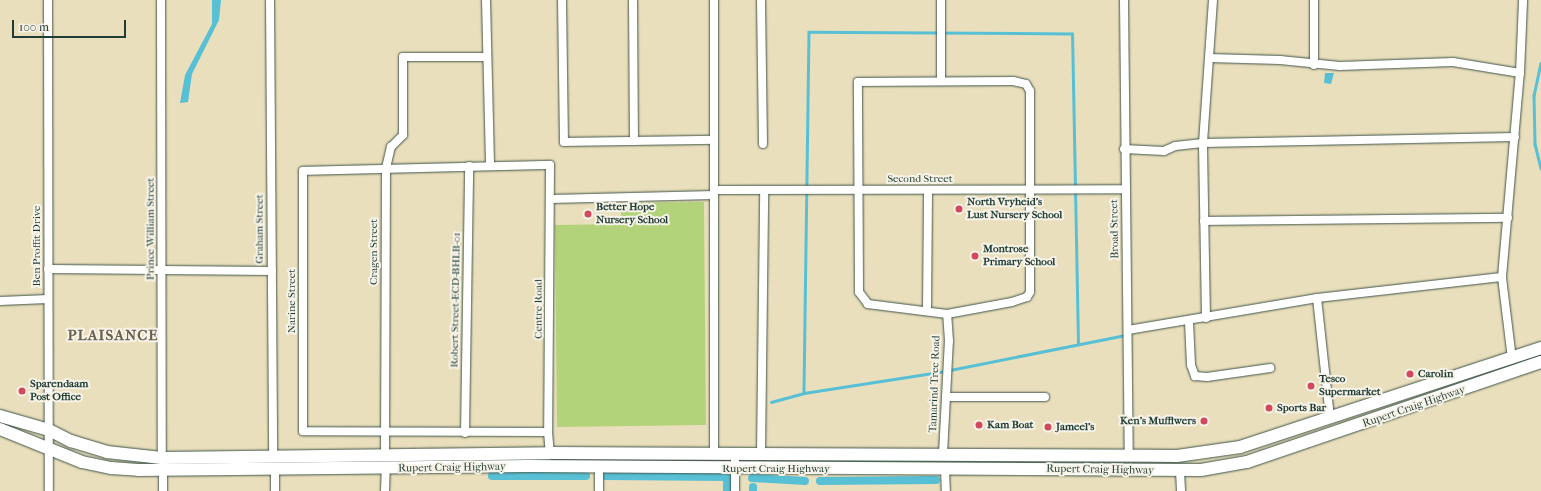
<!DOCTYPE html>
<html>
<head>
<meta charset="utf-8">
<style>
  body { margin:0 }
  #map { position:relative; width:1541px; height:491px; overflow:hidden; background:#eadfbc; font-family:"IM FELL French Canon",serif }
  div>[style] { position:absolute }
  .green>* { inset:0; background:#b3d37a }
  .water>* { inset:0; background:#58c0d5 }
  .stream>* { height:2.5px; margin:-1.25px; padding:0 1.25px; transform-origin:1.25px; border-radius:1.25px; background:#58c0d5 }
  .canal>* { height:8px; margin:-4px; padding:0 4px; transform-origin:4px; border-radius:4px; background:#58c0d5 }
  .roads { filter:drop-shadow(0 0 1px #3d5548) drop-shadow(0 0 1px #3d5548) }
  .minor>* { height:8px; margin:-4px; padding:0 4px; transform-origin:4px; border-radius:4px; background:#fff }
  .primary>* { height:12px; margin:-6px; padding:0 6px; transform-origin:6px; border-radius:6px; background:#fff }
  .dots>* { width:11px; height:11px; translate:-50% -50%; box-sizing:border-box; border:2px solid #f7f3e8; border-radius:50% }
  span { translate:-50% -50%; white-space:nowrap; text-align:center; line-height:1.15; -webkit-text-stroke:4px #f7f3e8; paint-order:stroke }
  .street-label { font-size:11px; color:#1f3d34 }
  .poi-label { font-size:11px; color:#1f3d34; font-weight:700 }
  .left { translate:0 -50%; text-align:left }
  .right { translate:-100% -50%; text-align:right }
  .district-label { font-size:15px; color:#6a614f; font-weight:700; letter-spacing:1px }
  .scale { position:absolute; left:12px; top:20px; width:114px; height:18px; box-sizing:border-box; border:2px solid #1f3d34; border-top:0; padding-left:5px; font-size:12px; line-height:14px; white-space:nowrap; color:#1f3d34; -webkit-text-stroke:3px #f7f3e8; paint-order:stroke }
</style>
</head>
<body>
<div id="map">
  <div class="green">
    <i style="clip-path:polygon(704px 202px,706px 425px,557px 427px,555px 225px,621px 224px,621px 203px)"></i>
  </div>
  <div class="water">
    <i style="clip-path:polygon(212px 0,221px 0,219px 20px,192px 74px,188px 102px,180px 103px,185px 75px,212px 24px)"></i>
    <i style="clip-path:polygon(1325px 73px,1334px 73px,1331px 84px,1324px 83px)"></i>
  </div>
  <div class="stream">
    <i style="left:1541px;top:63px;width:33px;rotate:102deg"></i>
    <i style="left:1534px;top:95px;width:49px;rotate:88.8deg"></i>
    <i style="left:1535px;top:144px;width:25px;rotate:76deg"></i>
    <i style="left:1078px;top:344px;width:310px;rotate:-91.1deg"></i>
    <i style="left:1072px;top:34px;width:263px;rotate:-179.6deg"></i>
    <i style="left:809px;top:32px;width:361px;rotate:90.8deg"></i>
    <i style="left:804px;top:393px;width:138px;rotate:-8.8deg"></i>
    <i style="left:940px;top:372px;width:190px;rotate:-11.3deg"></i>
    <i style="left:771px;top:402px;width:34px;rotate:-15deg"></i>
  </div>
  <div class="canal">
    <i style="left:492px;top:476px;width:94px"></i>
    <i style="left:605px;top:476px;width:122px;rotate:0.5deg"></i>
    <i style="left:727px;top:477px;width:14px;rotate:90deg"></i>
    <i style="left:752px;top:478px;width:53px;rotate:3.2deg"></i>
    <i style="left:820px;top:481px;width:116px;rotate:-0.5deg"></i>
    <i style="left:753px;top:487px;width:4px;rotate:90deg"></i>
  </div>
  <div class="roads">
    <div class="minor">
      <i style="left:48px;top:0;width:491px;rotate:89.9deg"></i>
      <i style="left:161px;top:0;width:458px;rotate:89.9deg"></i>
      <i style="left:270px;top:0;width:457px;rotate:89.6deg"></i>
      <i style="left:486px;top:0;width:166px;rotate:88.6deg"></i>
      <i style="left:562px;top:0;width:142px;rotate:89.2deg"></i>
      <i style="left:564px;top:142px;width:150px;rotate:-0.8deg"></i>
      <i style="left:633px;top:0;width:141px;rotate:89.6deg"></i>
      <i style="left:761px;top:0;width:144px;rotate:89.2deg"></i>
      <i style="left:941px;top:0;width:81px;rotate:90deg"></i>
      <i style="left:1124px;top:0;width:457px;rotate:89.4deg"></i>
      <i style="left:1209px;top:58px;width:71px;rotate:1.6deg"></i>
      <i style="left:1280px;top:60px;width:60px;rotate:5.7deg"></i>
      <i style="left:1340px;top:66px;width:113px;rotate:-2deg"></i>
      <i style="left:1453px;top:62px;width:68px;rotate:9.3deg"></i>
      <i style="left:1314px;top:65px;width:65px;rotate:-90deg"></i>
      <i style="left:1013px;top:81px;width:13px;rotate:13deg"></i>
      <i style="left:1026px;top:84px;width:8px;rotate:60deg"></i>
      <i style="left:1030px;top:91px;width:201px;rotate:90deg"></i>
      <i style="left:1030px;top:292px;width:6px;rotate:121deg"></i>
      <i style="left:1027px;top:297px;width:16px;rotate:162deg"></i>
      <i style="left:1012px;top:302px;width:66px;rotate:169.5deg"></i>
      <i style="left:947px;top:314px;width:80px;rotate:-172.8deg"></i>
      <i style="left:868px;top:304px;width:15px;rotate:-127deg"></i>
      <i style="left:859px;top:292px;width:210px;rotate:-90.3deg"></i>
      <i style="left:858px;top:82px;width:155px;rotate:-0.4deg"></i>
      <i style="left:1124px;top:149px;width:40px;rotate:2.9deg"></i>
      <i style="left:1164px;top:151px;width:12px;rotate:-24deg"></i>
      <i style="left:1175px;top:146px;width:28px;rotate:-6deg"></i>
      <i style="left:1203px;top:143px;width:312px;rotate:-1.1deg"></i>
      <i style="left:714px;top:190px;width:411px;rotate:-0.1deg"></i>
      <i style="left:551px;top:199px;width:163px;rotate:-1.4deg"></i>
      <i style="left:1204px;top:221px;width:304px;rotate:-0.6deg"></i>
      <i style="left:48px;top:269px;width:224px;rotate:0.5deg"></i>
      <i style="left:1317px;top:298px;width:120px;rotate:83.8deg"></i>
      <i style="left:0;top:301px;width:48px;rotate:-2.4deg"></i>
      <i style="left:927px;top:310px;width:120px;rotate:-89.5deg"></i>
      <i style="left:1206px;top:318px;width:175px;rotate:-91deg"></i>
      <i style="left:1203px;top:143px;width:143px;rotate:-86deg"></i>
      <i style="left:1189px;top:322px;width:43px;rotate:87.3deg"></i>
      <i style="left:1191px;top:365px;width:12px;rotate:70deg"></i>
      <i style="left:1195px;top:376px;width:12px;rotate:5deg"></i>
      <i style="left:1207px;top:377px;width:64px;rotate:-8.1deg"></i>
      <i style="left:1128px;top:330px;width:192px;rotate:-9.6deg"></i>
      <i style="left:1317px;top:298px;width:186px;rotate:-6.5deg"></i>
      <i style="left:1512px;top:359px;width:83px;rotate:-97deg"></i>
      <i style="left:1502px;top:277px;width:205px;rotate:-85deg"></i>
      <i style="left:1520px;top:73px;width:73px;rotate:-87.6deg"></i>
      <i style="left:946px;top:397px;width:99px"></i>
      <i style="left:548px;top:432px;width:245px;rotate:-179.8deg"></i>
      <i style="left:303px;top:431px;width:260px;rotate:-90deg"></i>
      <i style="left:303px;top:171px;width:247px;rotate:-1.4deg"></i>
      <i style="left:550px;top:165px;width:267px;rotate:90.4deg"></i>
      <i style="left:548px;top:432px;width:21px;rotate:85deg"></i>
      <i style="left:465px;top:433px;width:267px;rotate:-89.1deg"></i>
      <i style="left:714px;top:453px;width:453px;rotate:-90deg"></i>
      <i style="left:735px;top:453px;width:38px;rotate:90deg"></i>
      <i style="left:761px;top:453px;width:263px;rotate:-89.3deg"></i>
      <i style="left:385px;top:454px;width:286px;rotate:-89.8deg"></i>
      <i style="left:386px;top:168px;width:22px;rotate:-77deg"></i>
      <i style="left:391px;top:147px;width:17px;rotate:-45deg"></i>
      <i style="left:403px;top:135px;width:78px;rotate:-90deg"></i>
      <i style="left:403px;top:57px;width:84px"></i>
      <i style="left:943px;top:454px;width:113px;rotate:-87deg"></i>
      <i style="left:949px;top:341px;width:27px;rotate:-94deg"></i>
      <i style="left:945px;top:468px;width:23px;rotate:88deg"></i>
      <i style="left:275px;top:469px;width:22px;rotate:90deg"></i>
      <i style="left:1180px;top:471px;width:20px;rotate:87deg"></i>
      <i style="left:163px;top:491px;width:20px;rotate:-90deg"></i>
      <i style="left:385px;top:491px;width:23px;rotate:-88deg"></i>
      <i style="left:599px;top:491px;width:24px;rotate:-90deg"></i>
    </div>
    <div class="primary">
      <i style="left:0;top:416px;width:51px;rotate:15.9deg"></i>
      <i style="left:49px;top:430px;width:25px;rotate:27deg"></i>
      <i style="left:71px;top:441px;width:38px;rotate:17deg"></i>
      <i style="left:107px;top:452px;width:55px;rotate:6.2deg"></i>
      <i style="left:162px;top:458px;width:388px;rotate:-0.7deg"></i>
      <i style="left:550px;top:453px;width:627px;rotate:0.27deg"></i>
      <i style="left:1177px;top:456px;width:64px;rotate:-8.1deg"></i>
      <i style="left:1240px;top:447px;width:317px;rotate:-18.2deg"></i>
      <i style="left:0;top:429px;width:88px;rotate:21.9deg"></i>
      <i style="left:82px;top:462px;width:30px;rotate:12deg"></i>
      <i style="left:111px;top:468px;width:27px;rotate:4deg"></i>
      <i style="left:138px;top:470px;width:392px;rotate:-0.6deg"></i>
      <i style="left:530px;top:466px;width:671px;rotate:0.34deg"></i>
      <i style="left:1201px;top:470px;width:47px;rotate:-9.9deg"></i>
      <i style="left:1247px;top:462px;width:311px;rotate:-18.8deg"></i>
    </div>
  </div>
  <div class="dots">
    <i style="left:959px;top:209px;background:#d1495b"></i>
    <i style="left:588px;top:214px;background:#d1495b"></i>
    <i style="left:975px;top:256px;background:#d1495b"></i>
    <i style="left:1410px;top:374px;background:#d1495b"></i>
    <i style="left:1311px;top:386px;background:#d1495b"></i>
    <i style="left:22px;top:391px;background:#d1495b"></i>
    <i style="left:1269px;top:408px;background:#d1495b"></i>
    <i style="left:1204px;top:421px;background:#d1495b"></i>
    <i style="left:979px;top:425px;background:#d1495b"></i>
    <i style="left:1048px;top:427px;background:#d1495b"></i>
  </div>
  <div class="street-label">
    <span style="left:920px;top:179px">Second Street</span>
    <span style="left:151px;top:229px;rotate:-90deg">Prince William Street</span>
    <span style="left:260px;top:229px;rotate:-90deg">Graham Street</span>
    <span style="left:1115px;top:229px;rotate:-91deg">Broad Street</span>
    <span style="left:37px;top:246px;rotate:-90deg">Ben Proffit Drive</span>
    <span style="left:374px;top:252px;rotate:-90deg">Cragen Street</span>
    <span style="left:456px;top:300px;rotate:-89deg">Robert Street-ECD-BHLB-01</span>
    <span style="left:292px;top:301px;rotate:-90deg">Narine Street</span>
    <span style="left:539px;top:309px;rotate:-90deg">Centre Road</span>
    <span style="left:935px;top:384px;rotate:-88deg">Tamarind Tree Road</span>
    <span style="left:1414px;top:407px;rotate:-19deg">Rupert Craig Highway</span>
    <span style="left:452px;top:468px;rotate:-1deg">Rupert Craig Highway</span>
    <span style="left:776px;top:469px">Rupert Craig Highway</span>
    <span style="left:1100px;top:470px;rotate:1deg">Rupert Craig Highway</span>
  </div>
  <div class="poi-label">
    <span class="left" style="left:967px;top:209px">North Vryheid's<br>Lust Nursery School</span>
    <span class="left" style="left:596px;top:214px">Better Hope<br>Nursery School</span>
    <span class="left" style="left:983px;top:256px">Montrose<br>Primary School</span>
    <span class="left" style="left:1418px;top:374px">Carolin</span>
    <span class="left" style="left:1319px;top:386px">Tesco<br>Supermarket</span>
    <span class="left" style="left:30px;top:391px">Sparendaam<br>Post Office</span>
    <span class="left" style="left:1277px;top:408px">Sports Bar</span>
    <span class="right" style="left:1196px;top:421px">Ken's Mufflwers</span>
    <span class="left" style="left:987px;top:425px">Kam Boat</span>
    <span class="left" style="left:1056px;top:427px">Jameel's</span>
  </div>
  <div class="district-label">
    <span style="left:113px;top:336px">PLAISANCE</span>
  </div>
  <div class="scale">100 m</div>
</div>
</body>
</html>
